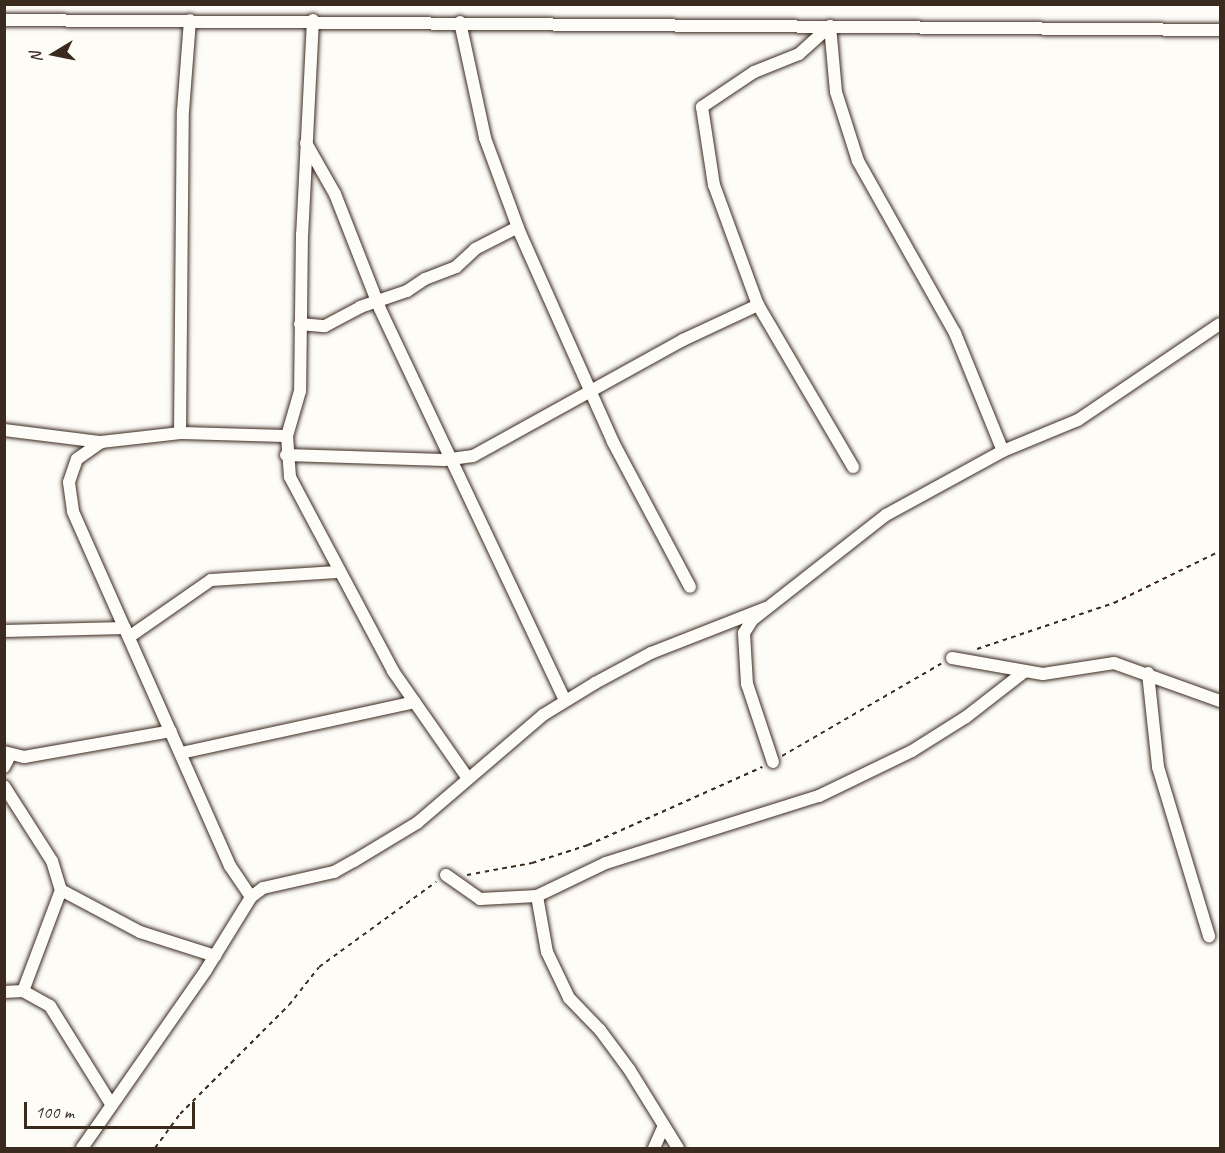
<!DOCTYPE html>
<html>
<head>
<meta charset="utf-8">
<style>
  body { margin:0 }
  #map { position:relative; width:1225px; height:1153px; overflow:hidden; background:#fdfcf7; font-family:Caveat,sans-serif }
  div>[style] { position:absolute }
  .path>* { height:2px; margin-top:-1px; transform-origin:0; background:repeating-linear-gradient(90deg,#3b2a1e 0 4.5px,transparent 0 9px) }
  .roads { filter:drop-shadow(0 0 2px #3b2a1e) drop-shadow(0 0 2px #3b2a1e) }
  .minor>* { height:12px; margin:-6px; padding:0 6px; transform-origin:6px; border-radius:6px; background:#fdfcf7 }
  span { translate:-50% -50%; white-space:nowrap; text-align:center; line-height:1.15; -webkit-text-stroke:5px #fdfcf7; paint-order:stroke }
  .frame { position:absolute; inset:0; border:6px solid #3b2a1e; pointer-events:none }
  .north { position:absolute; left:24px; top:24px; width:60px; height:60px; -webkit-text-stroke:4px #fdfcf7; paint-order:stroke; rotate:260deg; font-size:16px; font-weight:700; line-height:24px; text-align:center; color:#3b2a1e }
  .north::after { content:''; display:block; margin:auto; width:21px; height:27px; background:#3b2a1e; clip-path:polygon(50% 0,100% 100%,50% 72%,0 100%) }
  .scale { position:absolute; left:24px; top:1102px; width:171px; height:27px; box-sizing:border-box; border:3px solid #3b2a1e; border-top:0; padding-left:8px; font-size:18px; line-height:21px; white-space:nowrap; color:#3b2a1e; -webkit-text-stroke:4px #fdfcf7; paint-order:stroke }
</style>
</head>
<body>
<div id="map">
  <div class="path">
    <i style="left:977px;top:649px;width:145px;rotate:-18.6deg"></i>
    <i style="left:1114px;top:603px;width:118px;rotate:-26.1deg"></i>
    <i style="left:782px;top:756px;width:184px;rotate:-30.1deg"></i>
    <i style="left:467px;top:875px;width:66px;rotate:-10.5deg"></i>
    <i style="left:532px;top:863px;width:59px;rotate:-17.8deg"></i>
    <i style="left:588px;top:845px;width:191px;rotate:-24.1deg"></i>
    <i style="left:155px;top:1148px;width:42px;rotate:-53.7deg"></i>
    <i style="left:180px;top:1114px;width:154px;rotate:-45deg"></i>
    <i style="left:289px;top:1005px;width:48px;rotate:-51.7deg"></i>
    <i style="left:319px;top:967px;width:145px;rotate:-36deg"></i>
  </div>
  <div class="roads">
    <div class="minor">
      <i style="left:4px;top:20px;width:1216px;rotate:0.47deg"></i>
      <i style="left:313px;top:20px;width:214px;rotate:92.9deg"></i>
      <i style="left:302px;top:234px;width:157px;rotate:90.7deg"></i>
      <i style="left:300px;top:391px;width:47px;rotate:106.1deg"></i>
      <i style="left:287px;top:436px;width:41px;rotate:85.8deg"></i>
      <i style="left:290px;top:477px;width:220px;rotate:62deg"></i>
      <i style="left:393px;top:671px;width:129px;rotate:55.1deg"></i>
      <i style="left:460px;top:22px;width:119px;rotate:77.8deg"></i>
      <i style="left:485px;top:138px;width:101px;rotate:69.8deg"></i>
      <i style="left:520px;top:233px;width:229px;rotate:66deg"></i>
      <i style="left:613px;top:442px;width:164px;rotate:62deg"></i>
      <i style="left:830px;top:26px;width:42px;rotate:137.9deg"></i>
      <i style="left:799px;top:54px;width:48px;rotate:158.2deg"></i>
      <i style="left:754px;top:72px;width:63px;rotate:146.1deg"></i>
      <i style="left:702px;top:107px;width:79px;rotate:81.3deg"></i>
      <i style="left:714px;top:185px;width:128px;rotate:69.9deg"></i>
      <i style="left:758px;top:305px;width:188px;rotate:59.6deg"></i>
      <i style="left:830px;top:26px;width:66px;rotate:84.8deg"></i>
      <i style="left:836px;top:92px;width:72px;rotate:72.3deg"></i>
      <i style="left:858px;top:161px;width:197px;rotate:60.6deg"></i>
      <i style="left:955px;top:333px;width:127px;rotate:67.9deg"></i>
      <i style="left:306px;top:143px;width:59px;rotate:60.4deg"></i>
      <i style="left:335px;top:194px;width:123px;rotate:68.6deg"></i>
      <i style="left:380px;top:309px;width:433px;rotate:64.7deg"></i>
      <i style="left:300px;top:324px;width:25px;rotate:5deg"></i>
      <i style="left:325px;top:326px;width:40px;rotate:-28deg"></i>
      <i style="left:360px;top:307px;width:50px;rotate:-18.8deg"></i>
      <i style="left:407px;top:291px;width:22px;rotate:-34deg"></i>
      <i style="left:425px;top:279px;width:33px;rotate:-21deg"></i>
      <i style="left:456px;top:267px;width:26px;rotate:-43deg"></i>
      <i style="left:475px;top:249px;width:48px;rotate:-27.1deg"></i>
      <i style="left:4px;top:430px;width:98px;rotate:7.1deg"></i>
      <i style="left:180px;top:433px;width:322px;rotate:-89.5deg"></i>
      <i style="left:183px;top:111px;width:91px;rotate:-85.6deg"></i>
      <i style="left:286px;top:455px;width:158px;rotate:1.8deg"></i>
      <i style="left:444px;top:460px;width:29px;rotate:-8deg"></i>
      <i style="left:473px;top:456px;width:240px;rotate:-28.9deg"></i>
      <i style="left:683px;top:340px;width:83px;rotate:-25deg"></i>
      <i style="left:4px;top:631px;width:121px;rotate:-1.4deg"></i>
      <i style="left:129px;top:637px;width:100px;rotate:-34.8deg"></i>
      <i style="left:211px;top:580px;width:126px;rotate:-3.6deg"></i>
      <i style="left:952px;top:658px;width:92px;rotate:10deg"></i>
      <i style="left:1043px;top:674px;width:72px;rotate:-8.8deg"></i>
      <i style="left:1114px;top:663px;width:113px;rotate:19.7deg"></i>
      <i style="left:1148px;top:673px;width:95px;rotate:83.9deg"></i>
      <i style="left:1158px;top:767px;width:177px;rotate:73.2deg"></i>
      <i style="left:4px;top:752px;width:21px;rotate:14deg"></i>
      <i style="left:24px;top:757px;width:149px;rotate:-10deg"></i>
      <i style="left:181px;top:753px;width:239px;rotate:-12.3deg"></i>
      <i style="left:773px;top:762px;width:82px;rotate:-108.4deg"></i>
      <i style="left:747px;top:684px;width:51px;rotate:-93.4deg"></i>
      <i style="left:744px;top:633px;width:15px;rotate:-58deg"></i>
      <i style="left:752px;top:620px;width:170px;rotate:-38.1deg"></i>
      <i style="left:886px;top:515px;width:133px;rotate:-28.7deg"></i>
      <i style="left:1003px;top:451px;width:81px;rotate:-22.5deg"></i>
      <i style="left:1078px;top:420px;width:171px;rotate:-34.1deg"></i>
      <i style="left:4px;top:767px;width:13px;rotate:-63deg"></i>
      <i style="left:4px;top:786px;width:89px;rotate:57.4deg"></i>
      <i style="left:52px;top:861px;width:30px;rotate:73deg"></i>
      <i style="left:61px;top:890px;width:108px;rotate:110.6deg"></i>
      <i style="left:446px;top:875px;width:42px;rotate:35.2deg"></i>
      <i style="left:480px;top:899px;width:57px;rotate:-3deg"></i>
      <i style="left:537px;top:896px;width:76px;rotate:-25.6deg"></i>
      <i style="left:606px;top:863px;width:223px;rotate:-17.5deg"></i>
      <i style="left:819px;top:796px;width:103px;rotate:-25.8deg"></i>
      <i style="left:912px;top:751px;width:64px;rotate:-32.2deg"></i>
      <i style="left:966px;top:717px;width:73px;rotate:-37.8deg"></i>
      <i style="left:61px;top:890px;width:89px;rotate:28deg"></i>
      <i style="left:140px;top:932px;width:79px;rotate:17.7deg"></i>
      <i style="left:537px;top:896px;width:57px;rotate:79.9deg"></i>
      <i style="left:547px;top:952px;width:51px;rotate:64.4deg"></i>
      <i style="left:569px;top:998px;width:45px;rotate:45.9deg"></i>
      <i style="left:600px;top:1030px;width:49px;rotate:53.4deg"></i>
      <i style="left:629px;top:1069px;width:93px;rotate:58.2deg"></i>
      <i style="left:251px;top:897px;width:37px;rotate:-124deg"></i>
      <i style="left:230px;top:866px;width:388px;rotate:-113.9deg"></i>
      <i style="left:73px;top:511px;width:29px;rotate:-98deg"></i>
      <i style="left:69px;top:482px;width:24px;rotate:-71deg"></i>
      <i style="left:77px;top:459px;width:29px;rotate:-35deg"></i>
      <i style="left:101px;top:442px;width:80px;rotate:-6.5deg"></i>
      <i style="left:180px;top:433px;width:107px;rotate:1.6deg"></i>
      <i style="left:4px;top:992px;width:19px;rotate:-3deg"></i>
      <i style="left:23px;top:991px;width:31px;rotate:29deg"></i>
      <i style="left:50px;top:1006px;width:115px;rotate:58.1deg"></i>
      <i style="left:82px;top:1148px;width:217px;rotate:-55.1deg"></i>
      <i style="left:206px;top:970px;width:86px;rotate:-58.3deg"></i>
      <i style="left:251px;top:897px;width:15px;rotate:-37deg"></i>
      <i style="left:263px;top:888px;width:73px;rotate:-12.7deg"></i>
      <i style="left:334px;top:872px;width:23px;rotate:-29deg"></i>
      <i style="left:354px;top:861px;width:74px;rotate:-31.1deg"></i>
      <i style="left:417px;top:823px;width:166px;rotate:-40.6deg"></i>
      <i style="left:543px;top:715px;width:61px;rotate:-31.6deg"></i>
      <i style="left:595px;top:683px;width:64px;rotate:-28.2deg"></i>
      <i style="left:651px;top:653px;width:123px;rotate:-21.4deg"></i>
      <i style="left:654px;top:1148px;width:24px;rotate:-66deg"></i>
    </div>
  </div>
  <div class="frame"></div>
  <div class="north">N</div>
  <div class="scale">100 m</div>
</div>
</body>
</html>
